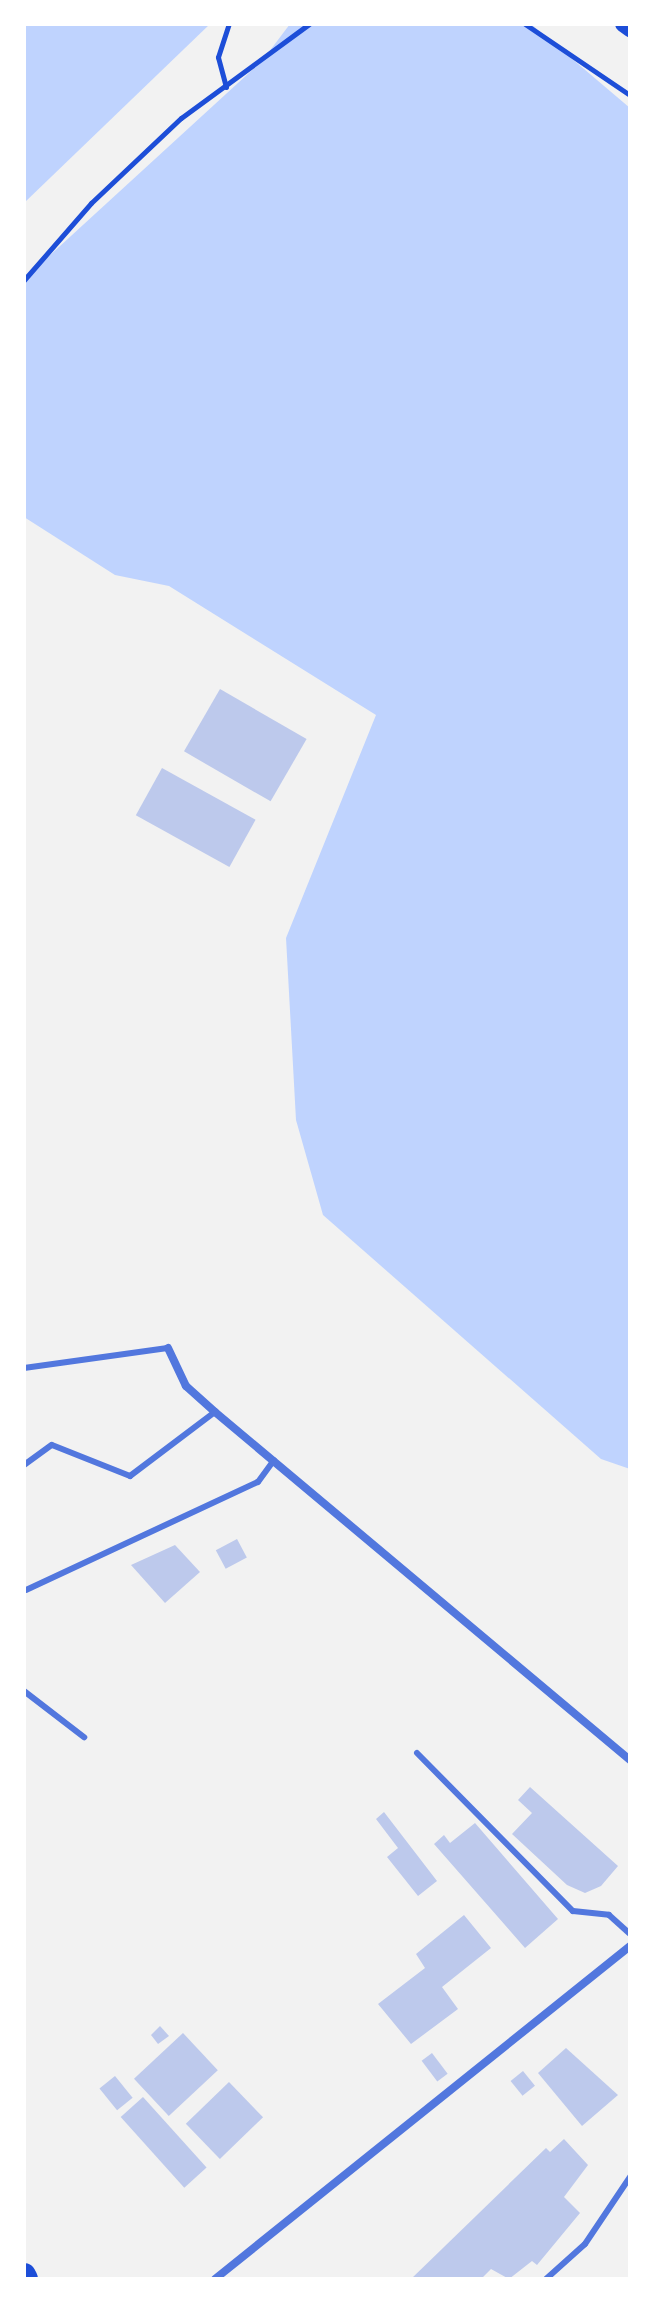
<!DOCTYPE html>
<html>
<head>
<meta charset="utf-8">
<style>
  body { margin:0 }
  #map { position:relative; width:654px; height:2303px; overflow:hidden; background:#f2f2f2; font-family:"Varela Round",sans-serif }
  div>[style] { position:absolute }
  .water>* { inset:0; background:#bfd3fe }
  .building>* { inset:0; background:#bdc9ec; transform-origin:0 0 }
  .path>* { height:5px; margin:-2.5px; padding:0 2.5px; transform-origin:2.5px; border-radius:2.5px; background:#1d4ed8 }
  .service>* { height:6px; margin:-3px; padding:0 3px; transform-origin:3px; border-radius:3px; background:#5277de }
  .minor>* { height:8px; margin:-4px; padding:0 4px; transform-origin:4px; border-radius:4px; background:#5277de }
  .secondary>* { height:16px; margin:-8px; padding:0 8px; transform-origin:8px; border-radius:8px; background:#1d4ed8 }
  .motorway>* { height:24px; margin:-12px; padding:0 12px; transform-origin:12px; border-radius:12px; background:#1d4ed8 }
  span { translate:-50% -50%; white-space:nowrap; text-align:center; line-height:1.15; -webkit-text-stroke:7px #fff; paint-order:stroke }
  .frame { position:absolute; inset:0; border:26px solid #fff; pointer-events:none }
</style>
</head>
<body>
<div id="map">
  <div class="water">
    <i style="clip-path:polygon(24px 24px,210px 24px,24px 203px)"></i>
    <i style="clip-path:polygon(290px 24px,531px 24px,630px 108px,630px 1469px,601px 1459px,323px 1215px,296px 1120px,286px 938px,376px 715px,169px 586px,115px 575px,24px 517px,24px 279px,262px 61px)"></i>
  </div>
  <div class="building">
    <i style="left:220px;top:689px;width:100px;height:72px;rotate:30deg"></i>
    <i style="left:162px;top:768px;width:107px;height:54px;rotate:29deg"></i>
    <i style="left:237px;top:1539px;width:21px;height:24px;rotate:62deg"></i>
    <i style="clip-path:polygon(175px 1545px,200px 1572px,165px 1603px,131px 1565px)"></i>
    <i style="clip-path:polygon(530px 1787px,618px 1866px,601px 1886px,585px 1893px,567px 1885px,512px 1834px,532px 1813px,518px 1800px)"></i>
    <i style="clip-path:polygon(384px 1812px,437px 1881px,418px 1896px,387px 1857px,398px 1848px,376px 1819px)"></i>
    <i style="clip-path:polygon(475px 1823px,558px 1919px,525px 1948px,434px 1844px,444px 1835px,450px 1843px)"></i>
    <i style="clip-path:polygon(464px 1915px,491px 1948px,442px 1987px,458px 2009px,411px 2044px,378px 2004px,425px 1968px,416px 1954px)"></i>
    <i style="clip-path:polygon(160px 2026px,169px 2036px,158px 2044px,151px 2035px)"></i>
    <i style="left:183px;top:2033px;width:51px;height:67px;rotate:47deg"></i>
    <i style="clip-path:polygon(566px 2048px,618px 2095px,582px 2126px,538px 2073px)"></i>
    <i style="left:432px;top:2053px;width:26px;height:13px;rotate:53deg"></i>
    <i style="left:523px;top:2071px;width:19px;height:16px;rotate:51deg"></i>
    <i style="left:115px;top:2076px;width:28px;height:20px;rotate:51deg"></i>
    <i style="left:229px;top:2082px;width:49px;height:60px;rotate:46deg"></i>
    <i style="left:143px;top:2097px;width:95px;height:30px;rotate:48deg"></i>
    <i style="clip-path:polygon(564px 2139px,588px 2165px,564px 2197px,580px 2213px,537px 2265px,532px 2261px,509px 2279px,491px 2269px,481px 2279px,411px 2279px,546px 2148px,550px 2152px)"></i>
  </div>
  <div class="path">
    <i style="left:525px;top:24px;width:127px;rotate:34.1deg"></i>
    <i style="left:226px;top:87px;width:31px;rotate:-105deg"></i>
    <i style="left:218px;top:57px;width:35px;rotate:-72deg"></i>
    <i style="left:24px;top:280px;width:102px;rotate:-49deg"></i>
    <i style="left:91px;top:203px;width:124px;rotate:-43.4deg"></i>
    <i style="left:181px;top:118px;width:159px;rotate:-36.3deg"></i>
  </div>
  <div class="service">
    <i style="left:24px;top:1368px;width:145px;rotate:-7.9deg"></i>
    <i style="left:24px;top:1465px;width:34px;rotate:-36deg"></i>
    <i style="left:52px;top:1445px;width:84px;rotate:21.7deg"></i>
    <i style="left:130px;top:1476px;width:106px;rotate:-37deg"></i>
    <i style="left:26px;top:1590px;width:256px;rotate:-25deg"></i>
    <i style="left:258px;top:1482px;width:27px;rotate:-54deg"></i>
    <i style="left:24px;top:1691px;width:76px;rotate:37.5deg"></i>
    <i style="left:417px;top:1753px;width:222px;rotate:45.4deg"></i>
    <i style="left:573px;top:1911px;width:36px;rotate:6deg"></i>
    <i style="left:609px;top:1915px;width:28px;rotate:42deg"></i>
    <i style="left:546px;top:2279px;width:52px;rotate:-41.9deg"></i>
    <i style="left:585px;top:2244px;width:81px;rotate:-56.1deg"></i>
  </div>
  <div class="minor">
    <i style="left:168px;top:1348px;width:42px;rotate:64.7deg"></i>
    <i style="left:186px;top:1386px;width:39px;rotate:42deg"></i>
    <i style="left:215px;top:1412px;width:542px;rotate:39.98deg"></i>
    <i style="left:215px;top:2279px;width:532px;rotate:-38.74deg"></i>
  </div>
  <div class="secondary">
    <i style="left:623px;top:24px;width:9px;rotate:36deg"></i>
  </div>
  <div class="motorway">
    <i style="left:24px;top:2275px;width:4px;rotate:63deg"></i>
  </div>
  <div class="frame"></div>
</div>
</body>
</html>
